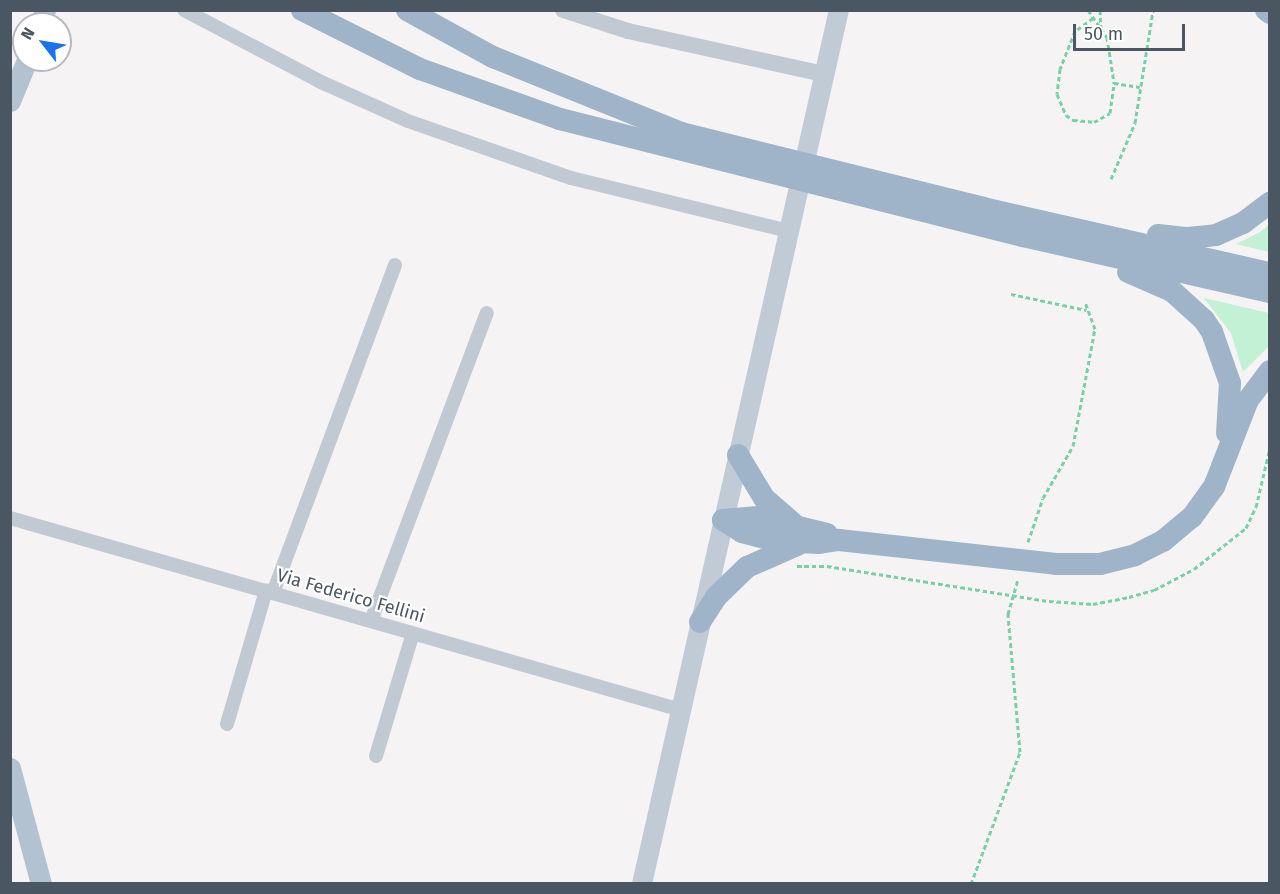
<!DOCTYPE html>
<html>
<head>
<meta charset="utf-8">
<style>
  body { margin:0 }
  #map { position:relative; width:1280px; height:894px; overflow:hidden; background:#f5f3f3; font-family:"Fira Sans",sans-serif }
  div>[style] { position:absolute }
  .green>* { inset:0; background:#c3f1d5 }
  .path>* { height:3px; margin-top:-1.5px; transform-origin:0; background:repeating-linear-gradient(90deg,#7ad0a6 0 4.5px,transparent 0 7.5px) }
  .minor>* { height:14px; margin:-7px; padding:0 7px; transform-origin:7px; border-radius:7px; background:#c1cad2 }
  .tertiary>* { height:16px; margin:-8px; padding:0 8px; transform-origin:8px; border-radius:8px; background:#c1cad2 }
  .secondary>* { height:20px; margin:-10px; padding:0 10px; transform-origin:10px; border-radius:10px; background:#c1cbd6 }
  .primary>* { height:21px; margin:-10.5px; padding:0 10.5px; transform-origin:10.5px; border-radius:10.5px; background:#b3c2d1 }
  .trunk>* { height:22px; margin:-11px; padding:0 11px; transform-origin:11px; border-radius:11px; background:#9fb4c9 }
  span { translate:-50% -50%; white-space:nowrap; text-align:center; line-height:1.15; -webkit-text-stroke:4.5px #fff; paint-order:stroke }
  .street-label { font-size:18px; color:#4a5661 }
  .frame { position:absolute; inset:0; border:12px solid #4a5661; pointer-events:none }
  .north { position:absolute; left:12px; top:12px; width:60px; height:60px; box-sizing:border-box; background:#fff; border:2px solid #b7bbc0; border-radius:50%; rotate:301deg; font-size:16px; font-weight:700; line-height:24px; text-align:center; color:#4a5661 }
  .north::after { content:''; display:block; margin:auto; width:21px; height:27px; background:#1a73e8; clip-path:polygon(50% 0,100% 100%,50% 72%,0 100%) }
  .scale { position:absolute; left:1073px; top:24px; width:112px; height:27px; box-sizing:border-box; border:3px solid #4a5661; border-top:0; padding-left:8px; font-size:18px; line-height:21px; white-space:nowrap; color:#4a5661; -webkit-text-stroke:4px #fff; paint-order:stroke }
</style>
</head>
<body>
<div id="map">
  <div class="green">
    <i style="clip-path:polygon(1269px 225px,1269px 252px,1236px 244px,1260px 232px)"></i>
    <i style="clip-path:polygon(1204px 298px,1269px 313px,1269px 346px,1243px 372px,1231px 333px)"></i>
  </div>
  <div class="path">
    <i style="left:1088px;top:10px;width:33px;rotate:55deg"></i>
    <i style="left:1107px;top:37px;width:47px;rotate:81.3deg"></i>
    <i style="left:1114px;top:83px;width:26px;rotate:9deg"></i>
    <i style="left:1100px;top:10px;width:17px;rotate:87deg"></i>
    <i style="left:1093px;top:18px;width:22px;rotate:144deg"></i>
    <i style="left:1075px;top:31px;width:41px;rotate:111.5deg"></i>
    <i style="left:1060px;top:69px;width:25px;rotate:97deg"></i>
    <i style="left:1057px;top:94px;width:23px;rotate:67deg"></i>
    <i style="left:1066px;top:115px;width:9px;rotate:36deg"></i>
    <i style="left:1073px;top:120px;width:21px;rotate:5deg"></i>
    <i style="left:1094px;top:122px;width:18px;rotate:-29deg"></i>
    <i style="left:1110px;top:113px;width:30px;rotate:-82deg"></i>
    <i style="left:1111px;top:179px;width:61px;rotate:-66.8deg"></i>
    <i style="left:1135px;top:123px;width:114px;rotate:-80.9deg"></i>
    <i style="left:1011px;top:294px;width:77px;rotate:12deg"></i>
    <i style="left:1028px;top:542px;width:46px;rotate:-71.2deg"></i>
    <i style="left:1043px;top:498px;width:60px;rotate:-60deg"></i>
    <i style="left:1073px;top:446px;width:119px;rotate:-79.4deg"></i>
    <i style="left:1095px;top:329px;width:29px;rotate:-110deg"></i>
    <i style="left:797px;top:566px;width:30px"></i>
    <i style="left:827px;top:566px;width:225px;rotate:9deg"></i>
    <i style="left:1049px;top:601px;width:44px;rotate:3.9deg"></i>
    <i style="left:1093px;top:604px;width:37px;rotate:-11deg"></i>
    <i style="left:1129px;top:597px;width:26px;rotate:-16deg"></i>
    <i style="left:1154px;top:590px;width:45px;rotate:-27.7deg"></i>
    <i style="left:1194px;top:569px;width:66px;rotate:-38.3deg"></i>
    <i style="left:1246px;top:528px;width:23px;rotate:-65deg"></i>
    <i style="left:1256px;top:507px;width:61px;rotate:-76.7deg"></i>
    <i style="left:971px;top:884px;width:141px;rotate:-69.6deg"></i>
    <i style="left:1020px;top:752px;width:139px;rotate:-95deg"></i>
    <i style="left:1008px;top:614px;width:37px;rotate:-74deg"></i>
  </div>
  <div class="minor">
    <i style="left:184px;top:10px;width:155px;rotate:27.7deg"></i>
    <i style="left:321px;top:82px;width:95px;rotate:24.1deg"></i>
    <i style="left:408px;top:121px;width:173px;rotate:19.3deg"></i>
    <i style="left:571px;top:178px;width:224px;rotate:13.7deg"></i>
    <i style="left:10px;top:518px;width:698px;rotate:15.97deg"></i>
    <i style="left:273px;top:593px;width:350px;rotate:-69.6deg"></i>
    <i style="left:371px;top:621px;width:329px;rotate:-69.4deg"></i>
    <i style="left:227px;top:724px;width:139px;rotate:-73.7deg"></i>
    <i style="left:376px;top:756px;width:128px;rotate:-73.3deg"></i>
  </div>
  <div class="tertiary">
    <i style="left:563px;top:10px;width:68px;rotate:17.9deg"></i>
    <i style="left:628px;top:31px;width:201px;rotate:12.4deg"></i>
  </div>
  <div class="secondary">
    <i style="left:642px;top:884px;width:896px;rotate:-77.3deg"></i>
  </div>
  <div class="primary">
    <i style="left:41px;top:24px;width:15px;rotate:-74deg"></i>
    <i style="left:10px;top:101px;width:44px;rotate:-67.5deg"></i>
    <i style="left:10px;top:768px;width:120px;rotate:75deg"></i>
  </div>
  <div class="trunk">
    <i style="left:302px;top:10px;width:132px;rotate:26.6deg"></i>
    <i style="left:420px;top:69px;width:149px;rotate:19.7deg"></i>
    <i style="left:560px;top:119px;width:478px;rotate:14.2deg"></i>
    <i style="left:1023px;top:236px;width:253px;rotate:12.8deg"></i>
    <i style="left:407px;top:10px;width:98px;rotate:28.7deg"></i>
    <i style="left:493px;top:57px;width:203px;rotate:22deg"></i>
    <i style="left:681px;top:133px;width:311px;rotate:13.9deg"></i>
    <i style="left:983px;top:208px;width:294px;rotate:12.8deg"></i>
    <i style="left:1266px;top:10px;width:5px;rotate:37deg"></i>
    <i style="left:1158px;top:235px;width:30px;rotate:6deg"></i>
    <i style="left:1188px;top:238px;width:28px;rotate:-6deg"></i>
    <i style="left:1216px;top:235px;width:30px;rotate:-24deg"></i>
    <i style="left:1243px;top:223px;width:34px;rotate:-37deg"></i>
    <i style="left:1128px;top:272px;width:48px;rotate:23.4deg"></i>
    <i style="left:1172px;top:291px;width:43px;rotate:42.2deg"></i>
    <i style="left:1204px;top:320px;width:14px;rotate:56deg"></i>
    <i style="left:1212px;top:332px;width:54px;rotate:70.6deg"></i>
    <i style="left:1230px;top:383px;width:50px;rotate:93.4deg"></i>
    <i style="left:738px;top:455px;width:50px;rotate:58.8deg"></i>
    <i style="left:764px;top:498px;width:38px;rotate:41deg"></i>
    <i style="left:723px;top:520px;width:22px;rotate:32deg"></i>
    <i style="left:742px;top:532px;width:35px;rotate:15deg"></i>
    <i style="left:776px;top:541px;width:43px;rotate:2.7deg"></i>
    <i style="left:819px;top:543px;width:20px;rotate:-9deg"></i>
    <i style="left:839px;top:540px;width:218px;rotate:6.3deg"></i>
    <i style="left:1056px;top:564px;width:44px"></i>
    <i style="left:1100px;top:564px;width:36px;rotate:-14deg"></i>
    <i style="left:1135px;top:555px;width:31px;rotate:-27deg"></i>
    <i style="left:1163px;top:541px;width:38px;rotate:-40deg"></i>
    <i style="left:1192px;top:517px;width:37px;rotate:-54deg"></i>
    <i style="left:1214px;top:487px;width:93px;rotate:-68.7deg"></i>
    <i style="left:1248px;top:400px;width:36px;rotate:-53deg"></i>
    <i style="left:723px;top:520px;width:35px;rotate:-5deg"></i>
    <i style="left:758px;top:517px;width:71px;rotate:13.8deg"></i>
    <i style="left:700px;top:622px;width:30px;rotate:-57deg"></i>
    <i style="left:716px;top:597px;width:43px;rotate:-44.1deg"></i>
    <i style="left:747px;top:567px;width:55px;rotate:-23.7deg"></i>
  </div>
  <div class="street-label">
    <span style="left:351px;top:596px;rotate:16deg">Via Federico Fellini</span>
  </div>
  <div class="frame"></div>
  <div class="north">N</div>
  <div class="scale">50 m</div>
</div>
</body>
</html>
